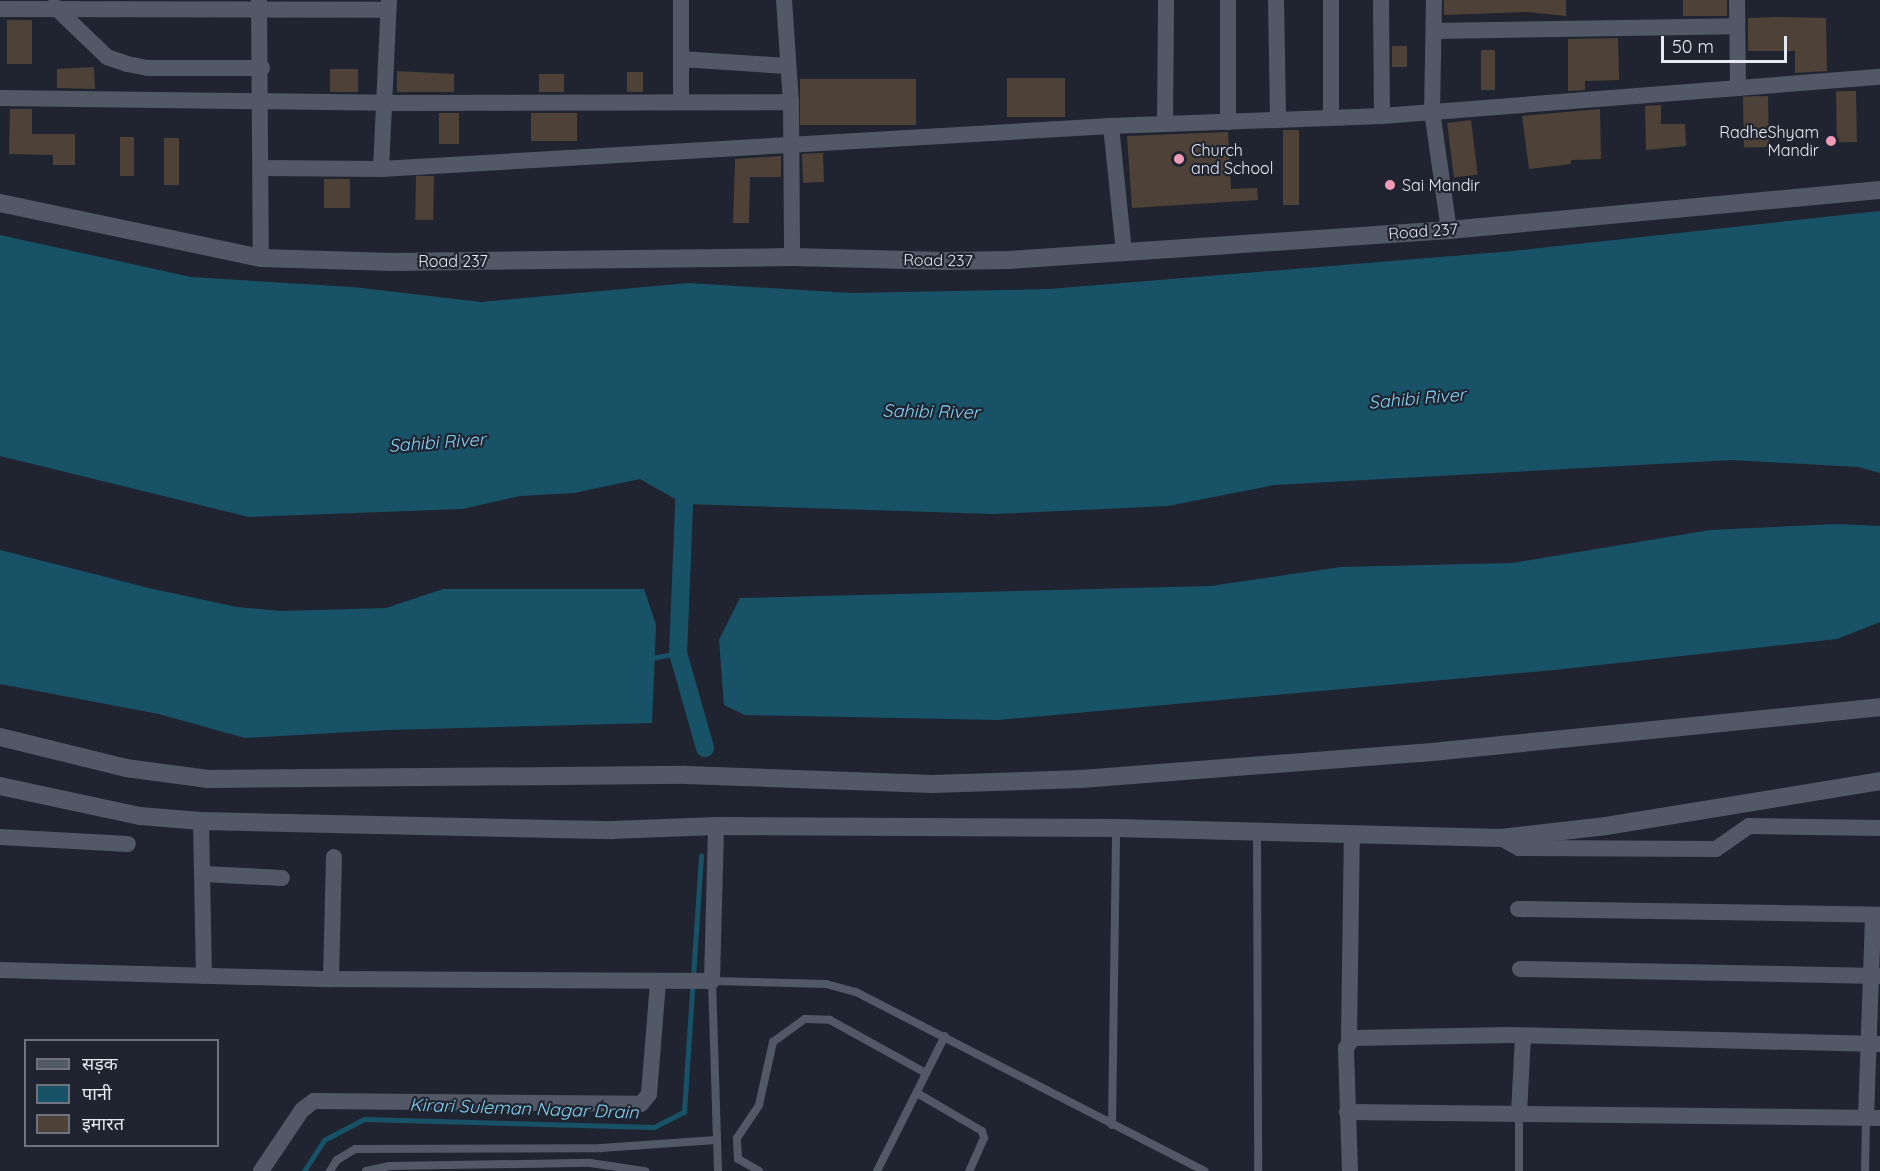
<!DOCTYPE html>
<html>
<head>
<meta charset="utf-8">
<style>
  body { margin:0 }
  #map { position:relative; width:1880px; height:1171px; overflow:hidden; background:#1f2430; font-family:Quicksand,"Noto Sans Devanagari",sans-serif }
  div>[style] { position:absolute }
  .water>* { inset:0; background:#185267 }
  .stream>* { height:5px; margin:-2.5px; padding:0 2.5px; transform-origin:2.5px; border-radius:2.5px; background:#185267 }
  .canal>* { height:18px; margin:-9px; padding:0 9px; transform-origin:9px; border-radius:9px; background:#185267 }
  .building>* { inset:0; background:#4e4238; transform-origin:0 0 }
  .lane>* { height:8px; margin:-4px; padding:0 4px; transform-origin:4px; border-radius:4px; background:#525866 }
  .street>* { height:16px; margin:-8px; padding:0 8px; transform-origin:8px; border-radius:8px; background:#525866 }
  .secondary>* { height:18px; margin:-9px; padding:0 9px; transform-origin:9px; border-radius:9px; background:#525866 }
  .dots>* { width:16px; height:16px; translate:-50% -50%; box-sizing:border-box; border:3px solid #1f2430; border-radius:50% }
  span { translate:-50% -50%; white-space:nowrap; text-align:center; line-height:1.15; -webkit-text-stroke:4.5px #1f2430; paint-order:stroke }
  .poi-label { font-size:16px; color:#e6e9f1 }
  .right { translate:-100% -50%; text-align:right }
  .left { translate:0 -50%; text-align:left }
  .street-label { font-size:16px; color:#e6e9f1 }
  .water-label { font-size:18px; color:#84d4f5; font-style:italic }
  .legend { position:absolute; left:24px; top:1039px; width:195px; height:108px; box-sizing:border-box; background:#1f2430; border:2px solid #6f737d; margin:0; padding:8px 10px; list-style:none; font-size:18px; color:#e6e9f1 }
  .legend li { display:flex; align-items:center; gap:12px; height:30px }
  .legend b { width:30px; border:2px solid #6f737d }
  .scale { position:absolute; left:1661px; top:36px; width:126px; height:27px; box-sizing:border-box; border:3px solid #e6e9f1; border-top:0; padding-left:8px; font-size:18px; line-height:21px; white-space:nowrap; color:#e6e9f1; -webkit-text-stroke:4px #1f2430; paint-order:stroke }
</style>
</head>
<body>
<div id="map">
  <div class="water">
    <i style="clip-path:polygon(1880px 211px,1880px 473px,1859px 467px,1732px 460px,1274px 485px,1168px 506px,994px 514px,684px 504px,640px 479px,574px 493px,520px 496px,462px 509px,249px 517px,0 456px,0 235px,191px 277px,353px 287px,481px 302px,688px 283px,851px 293px,1049px 289px,1513px 251px)"></i>
    <i style="clip-path:polygon(1838px 524px,1880px 526px,1880px 622px,1837px 639px,1554px 670px,998px 720px,745px 715px,724px 705px,719px 640px,740px 598px,1210px 586px,1341px 567px,1512px 563px,1710px 530px)"></i>
    <i style="clip-path:polygon(0 550px,153px 589px,237px 607px,281px 611px,386px 608px,443px 589px,644px 589px,656px 625px,652px 723px,387px 730px,245px 738px,159px 714px,0 684px)"></i>
  </div>
  <div class="stream">
    <i style="left:647px;top:659px;width:32px;rotate:-11deg"></i>
    <i style="left:304px;top:1171px;width:37px;rotate:-57deg"></i>
    <i style="left:324px;top:1140px;width:45px;rotate:-27.7deg"></i>
    <i style="left:364px;top:1119px;width:290px;rotate:1.6deg"></i>
    <i style="left:654px;top:1127px;width:34px;rotate:-27deg"></i>
    <i style="left:684px;top:1112px;width:257px;rotate:-86.2deg"></i>
  </div>
  <div class="canal">
    <i style="left:685px;top:481px;width:172px;rotate:92.3deg"></i>
    <i style="left:678px;top:653px;width:99px;rotate:74.1deg"></i>
  </div>
  <div class="building">
    <i style="clip-path:polygon(1444px 0,1566px 0,1566px 16px,1527px 12px,1444px 15px)"></i>
    <i style="left:1683px;top:0;width:44px;height:16px"></i>
    <i style="clip-path:polygon(1778px 17px,1826px 18px,1827px 71px,1795px 73px,1795px 51px,1748px 51px,1748px 18px)"></i>
    <i style="left:7px;top:20px;width:25px;height:44px"></i>
    <i style="clip-path:polygon(1618px 38px,1619px 80px,1585px 81px,1585px 90px,1568px 91px,1568px 39px)"></i>
    <i style="left:1407px;top:46px;width:21px;height:15px;rotate:90deg"></i>
    <i style="left:1481px;top:50px;width:14px;height:40px"></i>
    <i style="clip-path:polygon(94px 67px,95px 89px,57px 88px,57px 69px)"></i>
    <i style="left:330px;top:69px;width:28px;height:23px"></i>
    <i style="clip-path:polygon(397px 71px,454px 74px,454px 92px,397px 92px)"></i>
    <i style="left:627px;top:72px;width:16px;height:20px"></i>
    <i style="left:539px;top:74px;width:25px;height:18px"></i>
    <i style="left:1007px;top:78px;width:58px;height:39px"></i>
    <i style="left:800px;top:79px;width:116px;height:46px"></i>
    <i style="left:1856px;top:91px;width:51px;height:20px;rotate:89deg"></i>
    <i style="left:1768px;top:96px;width:51px;height:25px;rotate:89deg"></i>
    <i style="clip-path:polygon(1661px 105px,1661px 124px,1685px 124px,1686px 146px,1646px 150px,1645px 106px)"></i>
    <i style="clip-path:polygon(10px 109px,32px 109px,32px 134px,75px 134px,75px 165px,53px 165px,53px 155px,9px 154px)"></i>
    <i style="clip-path:polygon(1600px 109px,1601px 159px,1571px 160px,1571px 164px,1529px 169px,1522px 116px)"></i>
    <i style="left:439px;top:113px;width:20px;height:31px"></i>
    <i style="left:531px;top:113px;width:46px;height:28px"></i>
    <i style="left:1471px;top:120px;width:55px;height:24px;rotate:83deg"></i>
    <i style="left:1283px;top:130px;width:16px;height:75px"></i>
    <i style="clip-path:polygon(1228px 132px,1231px 189px,1257px 188px,1258px 200px,1132px 208px,1127px 136px)"></i>
    <i style="left:120px;top:137px;width:14px;height:39px"></i>
    <i style="left:164px;top:138px;width:15px;height:47px"></i>
    <i style="left:823px;top:153px;width:29px;height:21px;rotate:88deg"></i>
    <i style="clip-path:polygon(781px 156px,781px 177px,750px 177px,749px 223px,733px 223px,735px 159px)"></i>
    <i style="left:434px;top:176px;width:44px;height:18px;rotate:91deg"></i>
    <i style="left:324px;top:179px;width:26px;height:29px"></i>
  </div>
  <div class="lane">
    <i style="left:1257px;top:832px;width:339px;rotate:89.8deg"></i>
    <i style="left:917px;top:1093px;width:75px;rotate:30.3deg"></i>
    <i style="left:982px;top:1131px;width:7px;rotate:74deg"></i>
    <i style="left:984px;top:1138px;width:36px;rotate:114deg"></i>
    <i style="left:1112px;top:1125px;width:297px;rotate:-89.2deg"></i>
    <i style="left:330px;top:1171px;width:13px;rotate:-58deg"></i>
    <i style="left:337px;top:1160px;width:21px;rotate:-31deg"></i>
    <i style="left:355px;top:1149px;width:246px;rotate:-0.2deg"></i>
    <i style="left:601px;top:1148px;width:115px;rotate:-4deg"></i>
    <i style="left:366px;top:1171px;width:24px;rotate:-12deg"></i>
    <i style="left:389px;top:1166px;width:201px;rotate:-0.9deg"></i>
    <i style="left:590px;top:1163px;width:56px;rotate:8.3deg"></i>
    <i style="left:718px;top:1171px;width:190px;rotate:-91.8deg"></i>
    <i style="left:712px;top:981px;width:114px;rotate:1.5deg"></i>
    <i style="left:826px;top:984px;width:31px;rotate:15deg"></i>
    <i style="left:856px;top:992px;width:392px;rotate:27.2deg"></i>
    <i style="left:759px;top:1171px;width:24px;rotate:-150deg"></i>
    <i style="left:738px;top:1159px;width:21px;rotate:-93deg"></i>
    <i style="left:737px;top:1138px;width:40px;rotate:-56deg"></i>
    <i style="left:759px;top:1105px;width:65px;rotate:-77.5deg"></i>
    <i style="left:773px;top:1042px;width:39px;rotate:-36deg"></i>
    <i style="left:805px;top:1019px;width:25px;rotate:2deg"></i>
    <i style="left:830px;top:1020px;width:110px;rotate:28.9deg"></i>
    <i style="left:877px;top:1171px;width:151px;rotate:-63.3deg"></i>
    <i style="left:1519px;top:1171px;width:58px;rotate:-90deg"></i>
    <i style="left:1865px;top:1171px;width:53px;rotate:-88.9deg"></i>
  </div>
  <div class="street">
    <i style="left:259px;top:0;width:258px;rotate:89.6deg"></i>
    <i style="left:681px;top:0;width:59px;rotate:90deg"></i>
    <i style="left:681px;top:59px;width:106px;rotate:3.8deg"></i>
    <i style="left:784px;top:0;width:102px;rotate:86.1deg"></i>
    <i style="left:791px;top:102px;width:155px;rotate:89.6deg"></i>
    <i style="left:1276px;top:0;width:118px;rotate:89deg"></i>
    <i style="left:1381px;top:0;width:116px;rotate:89.5deg"></i>
    <i style="left:1434px;top:0;width:111px;rotate:91deg"></i>
    <i style="left:1432px;top:111px;width:120px;rotate:81.9deg"></i>
    <i style="left:1737px;top:0;width:88px;rotate:89.3deg"></i>
    <i style="left:54px;top:6px;width:74px;rotate:43.9deg"></i>
    <i style="left:107px;top:57px;width:21px;rotate:19deg"></i>
    <i style="left:127px;top:64px;width:21px;rotate:11deg"></i>
    <i style="left:148px;top:68px;width:114px"></i>
    <i style="left:0;top:9px;width:388px;rotate:0.1deg"></i>
    <i style="left:1434px;top:31px;width:303px;rotate:-0.9deg"></i>
    <i style="left:0;top:98px;width:383px;rotate:0.7deg"></i>
    <i style="left:383px;top:103px;width:408px;rotate:-0.1deg"></i>
    <i style="left:681px;top:102px;width:43px;rotate:-90deg"></i>
    <i style="left:1331px;top:117px;width:117px;rotate:-90deg"></i>
    <i style="left:1228px;top:122px;width:122px;rotate:-90deg"></i>
    <i style="left:1165px;top:123px;width:123px;rotate:-89.5deg"></i>
    <i style="left:1111px;top:126px;width:126px;rotate:84.1deg"></i>
    <i style="left:262px;top:168px;width:119px;rotate:0.5deg"></i>
    <i style="left:381px;top:169px;width:731px;rotate:-3.37deg"></i>
    <i style="left:1111px;top:126px;width:271px;rotate:-2.1deg"></i>
    <i style="left:1382px;top:116px;width:500px;rotate:-4.5deg"></i>
    <i style="left:381px;top:169px;width:168px;rotate:-87.3deg"></i>
    <i style="left:201px;top:821px;width:155px;rotate:88.9deg"></i>
    <i style="left:0;top:837px;width:128px;rotate:3.1deg"></i>
    <i style="left:1501px;top:838px;width:21px;rotate:29deg"></i>
    <i style="left:1519px;top:848px;width:197px;rotate:0.3deg"></i>
    <i style="left:1716px;top:849px;width:40px;rotate:-34.9deg"></i>
    <i style="left:1749px;top:826px;width:131px;rotate:0.9deg"></i>
    <i style="left:204px;top:874px;width:78px;rotate:2.9deg"></i>
    <i style="left:1518px;top:909px;width:362px;rotate:0.9deg"></i>
    <i style="left:1520px;top:969px;width:360px;rotate:1.1deg"></i>
    <i style="left:0;top:970px;width:331px;rotate:1.6deg"></i>
    <i style="left:331px;top:979px;width:381px;rotate:0.3deg"></i>
    <i style="left:712px;top:981px;width:155px;rotate:-88.5deg"></i>
    <i style="left:331px;top:979px;width:122px;rotate:-88.6deg"></i>
    <i style="left:1349px;top:1040px;width:206px;rotate:-89.2deg"></i>
    <i style="left:1347px;top:1112px;width:533px;rotate:0.64deg"></i>
    <i style="left:1519px;top:1113px;width:77px;rotate:-87deg"></i>
    <i style="left:1866px;top:1118px;width:203px;rotate:-88deg"></i>
    <i style="left:261px;top:1171px;width:73px;rotate:-56.1deg"></i>
    <i style="left:302px;top:1110px;width:15px;rotate:-37deg"></i>
    <i style="left:314px;top:1101px;width:327px;rotate:0.5deg"></i>
    <i style="left:641px;top:1104px;width:13px;rotate:-51deg"></i>
    <i style="left:649px;top:1094px;width:112px;rotate:-85.4deg"></i>
    <i style="left:1350px;top:1171px;width:123px;rotate:-91.9deg"></i>
    <i style="left:1346px;top:1048px;width:12px;rotate:-55deg"></i>
    <i style="left:1353px;top:1038px;width:156px;rotate:-1.1deg"></i>
    <i style="left:1509px;top:1035px;width:371px;rotate:1.4deg"></i>
  </div>
  <div class="secondary">
    <i style="left:0;top:203px;width:267px;rotate:11.9deg"></i>
    <i style="left:261px;top:258px;width:131px;rotate:1.7deg"></i>
    <i style="left:392px;top:262px;width:400px;rotate:-0.7deg"></i>
    <i style="left:792px;top:257px;width:154px;rotate:1.5deg"></i>
    <i style="left:946px;top:261px;width:63px;rotate:-0.9deg"></i>
    <i style="left:1009px;top:260px;width:441px;rotate:-3.9deg"></i>
    <i style="left:1449px;top:230px;width:433px;rotate:-5.3deg"></i>
    <i style="left:0;top:737px;width:130px;rotate:13.8deg"></i>
    <i style="left:126px;top:768px;width:83px;rotate:7.6deg"></i>
    <i style="left:208px;top:779px;width:478px;rotate:-0.5deg"></i>
    <i style="left:686px;top:775px;width:246px;rotate:2.1deg"></i>
    <i style="left:932px;top:784px;width:149px;rotate:-1.9deg"></i>
    <i style="left:1081px;top:779px;width:342px;rotate:-4.4deg"></i>
    <i style="left:1422px;top:753px;width:460px;rotate:-5.7deg"></i>
    <i style="left:0;top:786px;width:143px;rotate:12.1deg"></i>
    <i style="left:140px;top:816px;width:61px;rotate:4.7deg"></i>
    <i style="left:201px;top:821px;width:411px;rotate:1.3deg"></i>
    <i style="left:612px;top:830px;width:104px;rotate:-2.2deg"></i>
    <i style="left:716px;top:826px;width:400px;rotate:0.3deg"></i>
    <i style="left:1116px;top:828px;width:385px;rotate:1.5deg"></i>
    <i style="left:1501px;top:838px;width:106px;rotate:-6.5deg"></i>
    <i style="left:1606px;top:826px;width:278px;rotate:-9.3deg"></i>
  </div>
  <div class="dots">
    <i style="left:1831px;top:141px;background:#f09ab5"></i>
    <i style="left:1179px;top:159px;background:#f09ab5"></i>
    <i style="left:1390px;top:185px;background:#f09ab5"></i>
  </div>
  <div class="poi-label">
    <span class="right" style="left:1819px;top:141px">RadheShyam<br>Mandir</span>
    <span class="left" style="left:1191px;top:159px">Church<br>and School</span>
    <span class="left" style="left:1402px;top:185px">Sai Mandir</span>
  </div>
  <div class="street-label">
    <span style="left:1423px;top:231px;rotate:-4deg">Road 237</span>
    <span style="left:938px;top:260px;rotate:1deg">Road 237</span>
    <span style="left:453px;top:261px">Road 237</span>
  </div>
  <div class="water-label">
    <span style="left:1417px;top:399px;rotate:-5deg">Sahibi River</span>
    <span style="left:931px;top:412px;rotate:1deg">Sahibi River</span>
    <span style="left:437px;top:443px;rotate:-4deg">Sahibi River</span>
    <span style="left:524px;top:1109px;rotate:2deg">Kirari Suleman Nagar Drain</span>
  </div>
  <ul class="legend">
  <li><b style="height:8px;background:#525866"></b>सड़क</li>
  <li><b style="height:16px;background:#185267"></b>पानी</li>
  <li><b style="height:16px;background:#4e4238"></b>इमारत</li>
  </ul>
  <div class="scale">50 m</div>
</div>
</body>
</html>
